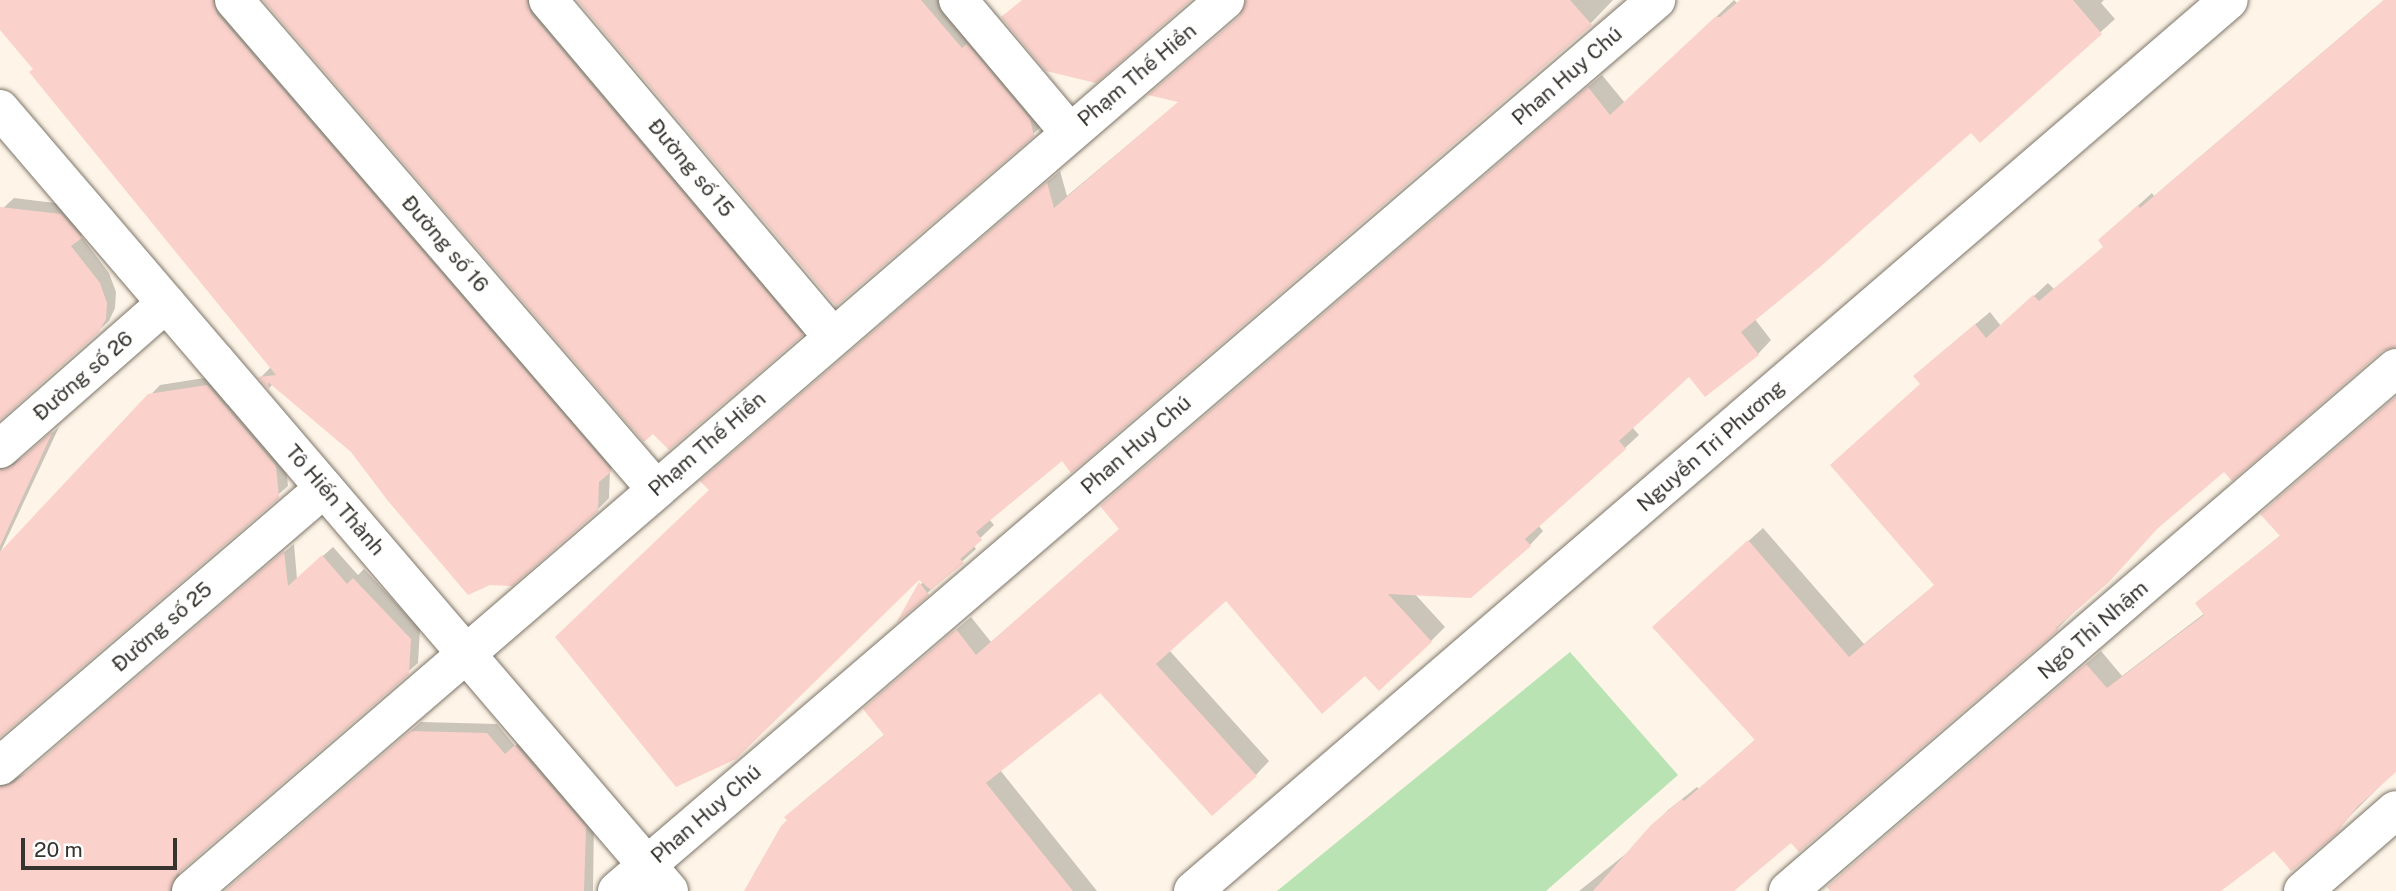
<!DOCTYPE html>
<html>
<head>
<meta charset="utf-8">
<style>
  body { margin:0 }
  #map { position:relative; width:2396px; height:891px; overflow:hidden; background:#fef5e8; font-family:"Public Sans",sans-serif }
  div>[style] { position:absolute }
  .green>* { inset:0; background:#bae3b4 }
  .shadow>* { inset:0; background:#0003 }
  .building>* { inset:0; background:#fbd1cb }
  .roads { filter:drop-shadow(0 0 2px #7d7569) drop-shadow(0 0 2px #7d7569) }
  .street>* { height:38px; margin:-19px; padding:0 19px; transform-origin:19px; border-radius:19px; background:#fff }
  .secondary>* { height:38px; margin:-19px; padding:0 19px; transform-origin:19px; border-radius:19px; background:#fff }
  span { translate:-50% -50%; white-space:nowrap; text-align:center; line-height:1.15; -webkit-text-stroke:7px #fff; paint-order:stroke }
  .street-label { font-size:21px; color:#37342f }
  .scale { position:absolute; left:21px; top:838px; width:156px; height:32px; box-sizing:border-box; border:4px solid #37342f; border-top:0; padding-left:9px; font-size:21px; line-height:24px; white-space:nowrap; color:#37342f; -webkit-text-stroke:5px #fff; paint-order:stroke }
</style>
</head>
<body>
<div id="map">
  <div class="green">
    <i style="clip-path:polygon(1570px 652px,1678px 775px,1546px 891px,1277px 891px)"></i>
  </div>
  <div class="shadow">
    <i style="clip-path:polygon(0 0,227px 0,622px 459px,610px 470px,609px 498px,597px 510px,353px 451px,273px 384px,269px 388px,261px 377px,271px 367px,0 27px)"></i>
    <i style="clip-path:polygon(265px 0,541px 0,813px 323px,802px 334px)"></i>
    <i style="clip-path:polygon(579px 0,942px 0,1045px 123px,1033px 134px)"></i>
    <i style="clip-path:polygon(1248px 0,1613px 0,1590px 24px,989px 519px,994px 525px,973px 545px,976px 549px,903px 615px,923px 581px,711px 490px,715px 468px,1060px 171px,1067px 196px,1180px 101px,1244px 13px)"></i>
    <i style="clip-path:polygon(1734px 0,1737px 3px,1741px 0,2104px 0,2101px 3px,2115px 19px,1980px 141px,1971px 131px,1754px 318px,1771px 340px,1758px 354px,1690px 374px,1632px 427px,1639px 435px,1625px 448px,1538px 525px,1543px 531px,1530px 545px,1414px 593px,1445px 627px,1431px 641px,1365px 674px,1226px 598px,1169px 650px,1269px 761px,1256px 775px,1100px 691px,1000px 770px,1097px 891px,747px 891px,800px 804px,885px 734px,879px 695px,971px 617px,991px 642px,1121px 529px,1102px 506px,1116px 492px,1602px 75px,1625px 103px)"></i>
    <i style="clip-path:polygon(2384px 0,2396px 0,2396px 345px,2381px 350px,2224px 469px,2162px 523px,2057px 629px,1730px 891px,1579px 891px,1632px 849px,1667px 811px,1697px 787px,1699px 789px,1756px 739px,1668px 613px,1763px 528px,1864px 644px,1936px 584px,1921px 383px,1929px 363px,1990px 312px,2001px 326px,2048px 283px,2054px 289px,2105px 246px,2114px 227px,2152px 193px,2154px 196px)"></i>
    <i style="clip-path:polygon(14px 198px,71px 205px,90px 227px,81px 236px,109px 273px,116px 292px,115px 308px,109px 321px,98px 331px,0 418px,0 211px)"></i>
    <i style="clip-path:polygon(217px 376px,285px 456px,288px 486px,0 735px,0 459px,15px 462px,26px 456px,59px 427px,0 553px,160px 385px)"></i>
    <i style="clip-path:polygon(2396px 397px,2396px 770px,2334px 832px,2275px 849px,2218px 891px,1833px 891px,1829px 887px,1843px 873px,2101px 651px,2122px 676px,2205px 613px,2197px 603px,2281px 535px,2276px 500px)"></i>
    <i style="clip-path:polygon(294px 544px,297px 579px,333px 547px,358px 575px,364px 569px,420px 629px,418px 663px,184px 866px,179px 873px,181px 891px,0 891px,0 776px,14px 779px,26px 773px)"></i>
    <i style="clip-path:polygon(421px 722px,497px 724px,515px 746px,526px 737px,594px 817px,593px 891px,225px 891px)"></i>
  </div>
  <div class="building">
    <i style="clip-path:polygon(0 0,213px 0,217px 14px,612px 471px,599px 482px,598px 511px,512px 586px,490px 585px,468px 595px,388px 501px,351px 452px,268px 382px,269px 390px,258px 377px,276px 375px,29px 72px,33px 69px,0 30px)"></i>
    <i style="clip-path:polygon(263px 0,527px 0,531px 14px,803px 335px,669px 450px,653px 434px,644px 442px)"></i>
    <i style="clip-path:polygon(577px 0,921px 0,962px 48px,967px 44px,1030px 119px,1034px 136px,836px 306px)"></i>
    <i style="clip-path:polygon(1022px 0,1191px 0,1096px 83px,1046px 71px,1001px 17px)"></i>
    <i style="clip-path:polygon(1246px 0,1570px 0,1592px 25px,1071px 473px,1062px 461px,976px 532px,982px 540px,960px 559px,964px 563px,931px 590px,919px 580px,736px 759px,676px 787px,555px 637px,709px 490px,700px 481px,1047px 182px,1054px 208px,1178px 102px,1148px 95px,1239px 17px)"></i>
    <i style="clip-path:polygon(1740px 0,2073px 0,2102px 34px,1980px 143px,1971px 133px,1820px 267px,1741px 332px,1759px 355px,1705px 397px,1689px 377px,1619px 441px,1626px 449px,1525px 539px,1531px 546px,1471px 598px,1388px 594px,1432px 642px,1379px 691px,1365px 676px,1322px 714px,1226px 601px,1156px 664px,1257px 776px,1212px 816px,1100px 693px,986px 783px,1073px 891px,744px 891px,781px 826px,787px 820px,784px 817px,884px 735px,863px 709px,956px 629px,976px 655px,1119px 529px,1100px 506px,1588px 87px,1610px 115px,1715px 17px,1720px 17px)"></i>
    <i style="clip-path:polygon(2384px 0,2396px 0,2396px 347px,2382px 351px,2232px 481px,2224px 472px,2157px 529px,2109px 582px,2056px 628px,2058px 630px,1799px 852px,1791px 843px,1734px 891px,1593px 891px,1651px 825px,1682px 799px,1684px 801px,1755px 740px,1652px 627px,1748px 540px,1849px 657px,1904px 611px,1934px 585px,1830px 465px,1920px 384px,1913px 376px,1943px 351px,1975px 324px,1986px 338px,2033px 295px,2039px 301px,2103px 247px,2098px 240px,2138px 205px,2140px 208px)"></i>
    <i style="clip-path:polygon(0 207px,61px 214px,82px 238px,71px 246px,100px 283px,107px 303px,106px 319px,99px 332px,0 420px)"></i>
    <i style="clip-path:polygon(207px 385px,276px 466px,279px 498px,0 737px,0 552px,148px 394px)"></i>
    <i style="clip-path:polygon(2396px 397px,2396px 772px,2357px 807px,2336px 834px,2294px 869px,2291px 871px,2274px 851px,2221px 891px,1830px 891px,1827px 887px,2086px 664px,2107px 688px,2204px 615px,2195px 603px,2280px 536px,2260px 514px)"></i>
    <i style="clip-path:polygon(53px 431px,0 546px,0 470px,14px 465px)"></i>
    <i style="clip-path:polygon(284px 551px,288px 586px,322px 555px,347px 584px,353px 578px,411px 639px,409px 674px,177px 874px,170px 891px,0 891px,0 787px,14px 783px)"></i>
    <i style="clip-path:polygon(919px 582px,929px 595px,896px 623px)"></i>
    <i style="clip-path:polygon(410px 731px,487px 733px,505px 754px,515px 745px,586px 827px,584px 891px,225px 891px)"></i>
  </div>
  <div class="roads">
    <div class="street">
      <i style="left:234px;top:0;width:645px;rotate:49.22deg"></i>
      <i style="left:548px;top:0;width:441px;rotate:49.8deg"></i>
      <i style="left:958px;top:0;width:172px;rotate:49.9deg"></i>
      <i style="left:0;top:109px;width:1029px;rotate:49.45deg"></i>
      <i style="left:0;top:449px;width:221px;rotate:-41.3deg"></i>
      <i style="left:0;top:766px;width:427px;rotate:-40.6deg"></i>
      <i style="left:191px;top:891px;width:1365px;rotate:-40.75deg"></i>
      <i style="left:617px;top:891px;width:1369px;rotate:-40.61deg"></i>
      <i style="left:1788px;top:891px;width:802px;rotate:-40.7deg"></i>
      <i style="left:2303px;top:891px;width:123px;rotate:-41.1deg"></i>
    </div>
    <div class="secondary">
      <i style="left:1193px;top:891px;width:1366px;rotate:-40.7deg"></i>
    </div>
  </div>
  <div class="street-label">
    <span style="left:1137px;top:75px;rotate:-40deg">Phạm Thế Hiển</span>
    <span style="left:1567px;top:76px;rotate:-41deg">Phan Huy Chú</span>
    <span style="left:691px;top:168px;rotate:50deg">Đường số 15</span>
    <span style="left:445px;top:244px;rotate:49deg">Đường số 16</span>
    <span style="left:83px;top:376px;rotate:-41deg">Đường số 26</span>
    <span style="left:707px;top:444px;rotate:-41deg">Phạm Thế Hiển</span>
    <span style="left:1136px;top:445px;rotate:-41deg">Phan Huy Chú</span>
    <span style="left:1711px;top:446px;rotate:-41deg">Nguyển Tri Phương</span>
    <span style="left:335px;top:500px;rotate:49deg">Tô Hiến Thành</span>
    <span style="left:162px;top:627px;rotate:-41deg">Đường số 25</span>
    <span style="left:2093px;top:630px;rotate:-41deg">Ngô Thì Nhậm</span>
    <span style="left:706px;top:814px;rotate:-41deg">Phan Huy Chú</span>
  </div>
  <div class="scale">20 m</div>
</div>
</body>
</html>
